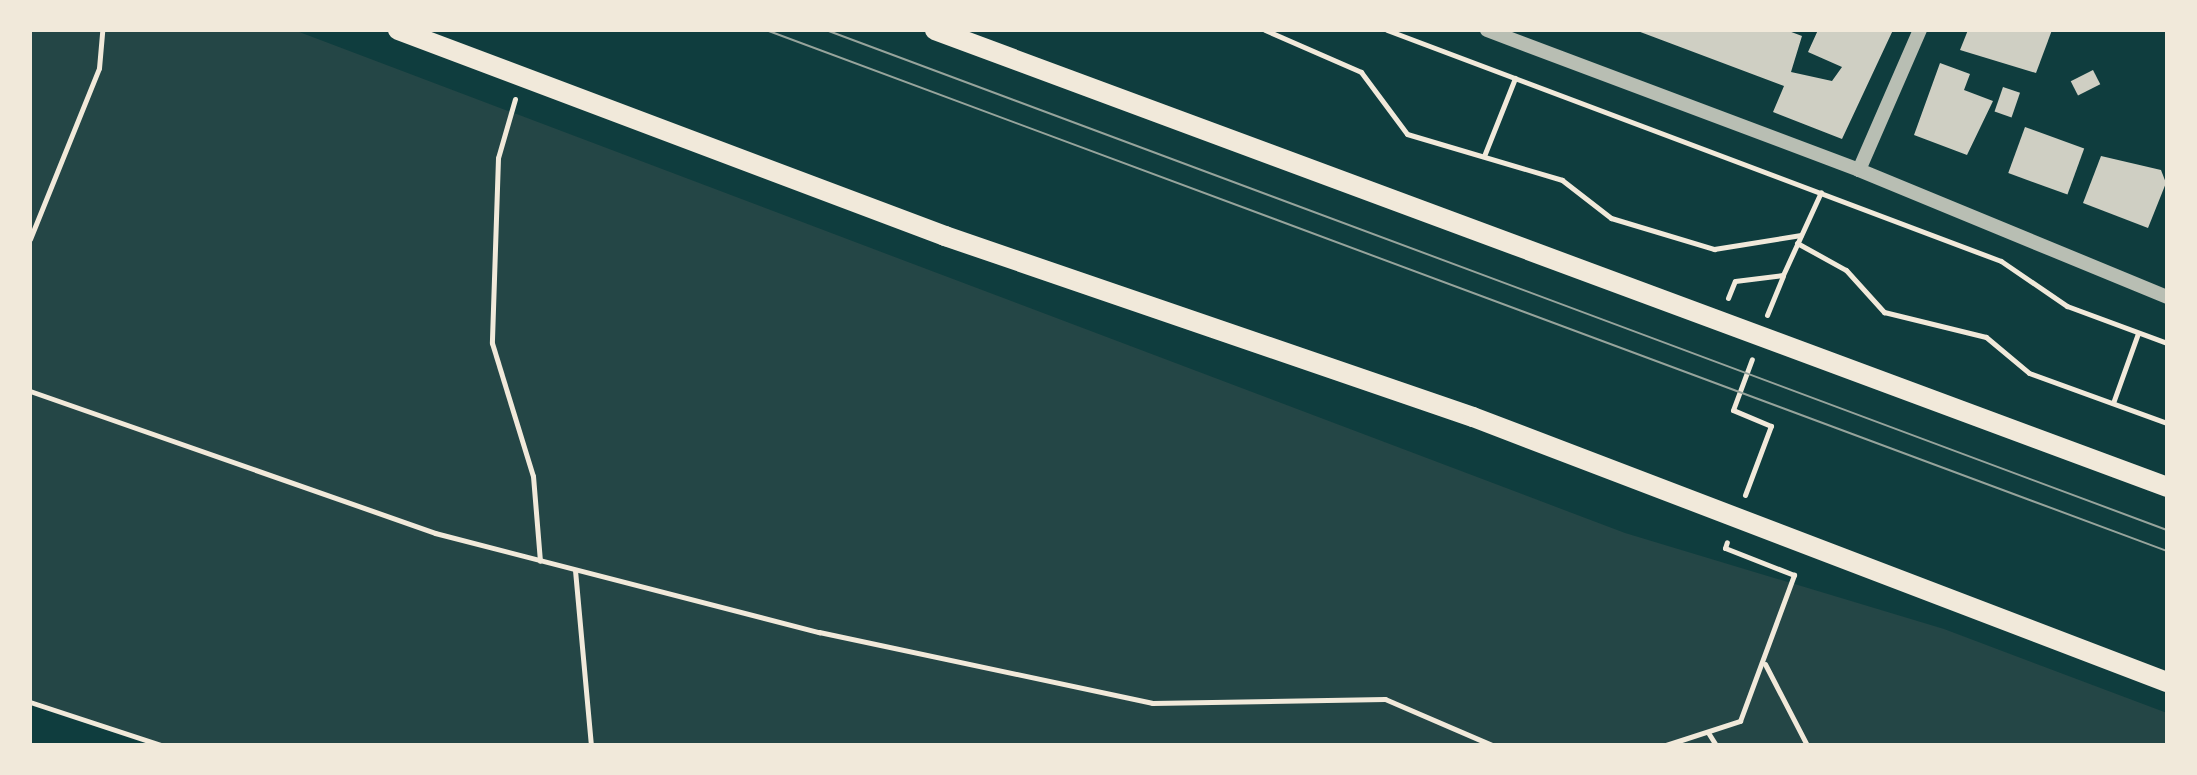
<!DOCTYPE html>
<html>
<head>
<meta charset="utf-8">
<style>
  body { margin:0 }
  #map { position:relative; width:2197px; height:775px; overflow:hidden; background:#0f3d3e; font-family:"Exo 2",sans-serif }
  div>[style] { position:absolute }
  .green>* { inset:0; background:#244646 }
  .building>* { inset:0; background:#cfcfc3; transform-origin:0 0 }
  .path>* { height:5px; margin:-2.5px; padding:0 2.5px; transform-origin:2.5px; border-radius:2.5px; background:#f1e9da }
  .tertiary>* { height:14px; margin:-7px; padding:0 7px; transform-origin:7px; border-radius:7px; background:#b8beb3 }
  .primary>* { height:20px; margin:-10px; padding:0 10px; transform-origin:10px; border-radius:10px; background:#f1e9da }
  .tram>* { height:2px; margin:-1px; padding:0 1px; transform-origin:1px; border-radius:1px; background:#97a49c }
  span { translate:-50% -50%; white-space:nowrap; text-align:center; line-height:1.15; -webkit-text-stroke:8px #f1e9da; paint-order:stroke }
  .frame { position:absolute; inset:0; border:32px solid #f1e9da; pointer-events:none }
</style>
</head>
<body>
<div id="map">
  <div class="green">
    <i style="clip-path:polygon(30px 30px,294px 30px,1625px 533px,1944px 629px,2167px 713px,2167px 745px,161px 745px,30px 702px)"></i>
  </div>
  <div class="building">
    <i style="clip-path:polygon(1635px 30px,1786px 30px,1802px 36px,1791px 72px,1832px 81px,1842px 67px,1808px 52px,1818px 30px,1893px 30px,1842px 139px,1773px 112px,1784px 86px)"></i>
    <i style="clip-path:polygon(1968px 30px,2052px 30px,2036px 73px,1960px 50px)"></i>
    <i style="clip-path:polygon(1940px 63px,1970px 74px,1964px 90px,1993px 101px,1967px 155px,1914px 135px)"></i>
    <i style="left:2093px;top:70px;width:16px;height:25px;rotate:63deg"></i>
    <i style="left:2003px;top:87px;width:18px;height:26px;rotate:19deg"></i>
    <i style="left:2025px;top:127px;width:63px;height:49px;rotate:20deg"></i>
    <i style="clip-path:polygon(2101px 156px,2161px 170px,2166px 183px,2148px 228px,2083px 203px)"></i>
  </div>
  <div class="path">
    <i style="left:1265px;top:30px;width:105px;rotate:23.6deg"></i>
    <i style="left:1361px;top:72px;width:77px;rotate:53.4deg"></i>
    <i style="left:1407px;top:134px;width:162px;rotate:16.5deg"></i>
    <i style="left:1562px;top:180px;width:62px;rotate:37.8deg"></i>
    <i style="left:1611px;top:218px;width:108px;rotate:16.8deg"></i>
    <i style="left:1714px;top:249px;width:88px;rotate:-9.1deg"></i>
    <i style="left:1387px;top:30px;width:656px;rotate:20.62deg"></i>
    <i style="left:2001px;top:261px;width:80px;rotate:34.3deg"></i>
    <i style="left:2067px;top:306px;width:107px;rotate:20.3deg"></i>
    <i style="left:515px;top:99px;width:61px;rotate:106.1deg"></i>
    <i style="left:498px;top:158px;width:185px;rotate:91.9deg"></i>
    <i style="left:492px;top:343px;width:139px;rotate:72.9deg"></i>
    <i style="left:533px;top:476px;width:85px;rotate:85.3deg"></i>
    <i style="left:1484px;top:156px;width:84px;rotate:-68.3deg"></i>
    <i style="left:30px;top:239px;width:184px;rotate:-68deg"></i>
    <i style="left:99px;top:68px;width:38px;rotate:-85deg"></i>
    <i style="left:1797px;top:243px;width:56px;rotate:28.9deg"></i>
    <i style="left:1846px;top:270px;width:57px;rotate:47.9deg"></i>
    <i style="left:1884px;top:312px;width:105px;rotate:13.8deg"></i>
    <i style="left:1986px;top:337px;width:56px;rotate:39.9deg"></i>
    <i style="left:2029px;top:373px;width:147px;rotate:19.9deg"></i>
    <i style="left:1728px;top:298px;width:18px;rotate:-68deg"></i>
    <i style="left:1735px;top:281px;width:48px;rotate:-7.1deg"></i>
    <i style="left:1783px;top:275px;width:91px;rotate:-65.4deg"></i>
    <i style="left:1767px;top:315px;width:42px;rotate:-67.7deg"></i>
    <i style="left:30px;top:391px;width:429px;rotate:19.3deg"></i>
    <i style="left:435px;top:533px;width:397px;rotate:14.5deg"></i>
    <i style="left:819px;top:632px;width:340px;rotate:12deg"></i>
    <i style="left:1152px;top:703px;width:233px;rotate:-1deg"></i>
    <i style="left:1385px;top:699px;width:116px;rotate:23.3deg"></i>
    <i style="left:2113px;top:403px;width:74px;rotate:-70.3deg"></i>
    <i style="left:1745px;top:495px;width:74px;rotate:-69.4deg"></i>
    <i style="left:1771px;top:426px;width:41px;rotate:-157.2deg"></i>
    <i style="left:1733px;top:410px;width:54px;rotate:-69.6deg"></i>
    <i style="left:575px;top:570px;width:176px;rotate:84.8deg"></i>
    <i style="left:1765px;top:664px;width:91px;rotate:62.6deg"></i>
    <i style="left:30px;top:702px;width:138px;rotate:18.2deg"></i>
    <i style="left:1709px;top:734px;width:13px;rotate:58deg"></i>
    <i style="left:1666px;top:745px;width:78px;rotate:-18deg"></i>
    <i style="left:1740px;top:721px;width:156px;rotate:-69.7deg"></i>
    <i style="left:1794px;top:575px;width:74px;rotate:-158.6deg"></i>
    <i style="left:1725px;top:548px;width:6px;rotate:-72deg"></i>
  </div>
  <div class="tertiary">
    <i style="left:1487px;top:30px;width:397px;rotate:20.6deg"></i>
    <i style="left:1859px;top:170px;width:333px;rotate:22.4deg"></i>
    <i style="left:1859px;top:170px;width:153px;rotate:-66.5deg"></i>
  </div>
  <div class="primary">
    <i style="left:398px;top:30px;width:585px;rotate:20.64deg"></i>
    <i style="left:945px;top:236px;width:558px;rotate:18.92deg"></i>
    <i style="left:1473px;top:417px;width:743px;rotate:20.9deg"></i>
    <i style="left:935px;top:30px;width:1314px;rotate:20.35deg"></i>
  </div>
  <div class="tram">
    <i style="left:766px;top:30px;width:1495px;rotate:20.4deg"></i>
    <i style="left:826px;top:30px;width:1431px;rotate:20.45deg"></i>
  </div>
  <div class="frame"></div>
</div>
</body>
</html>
